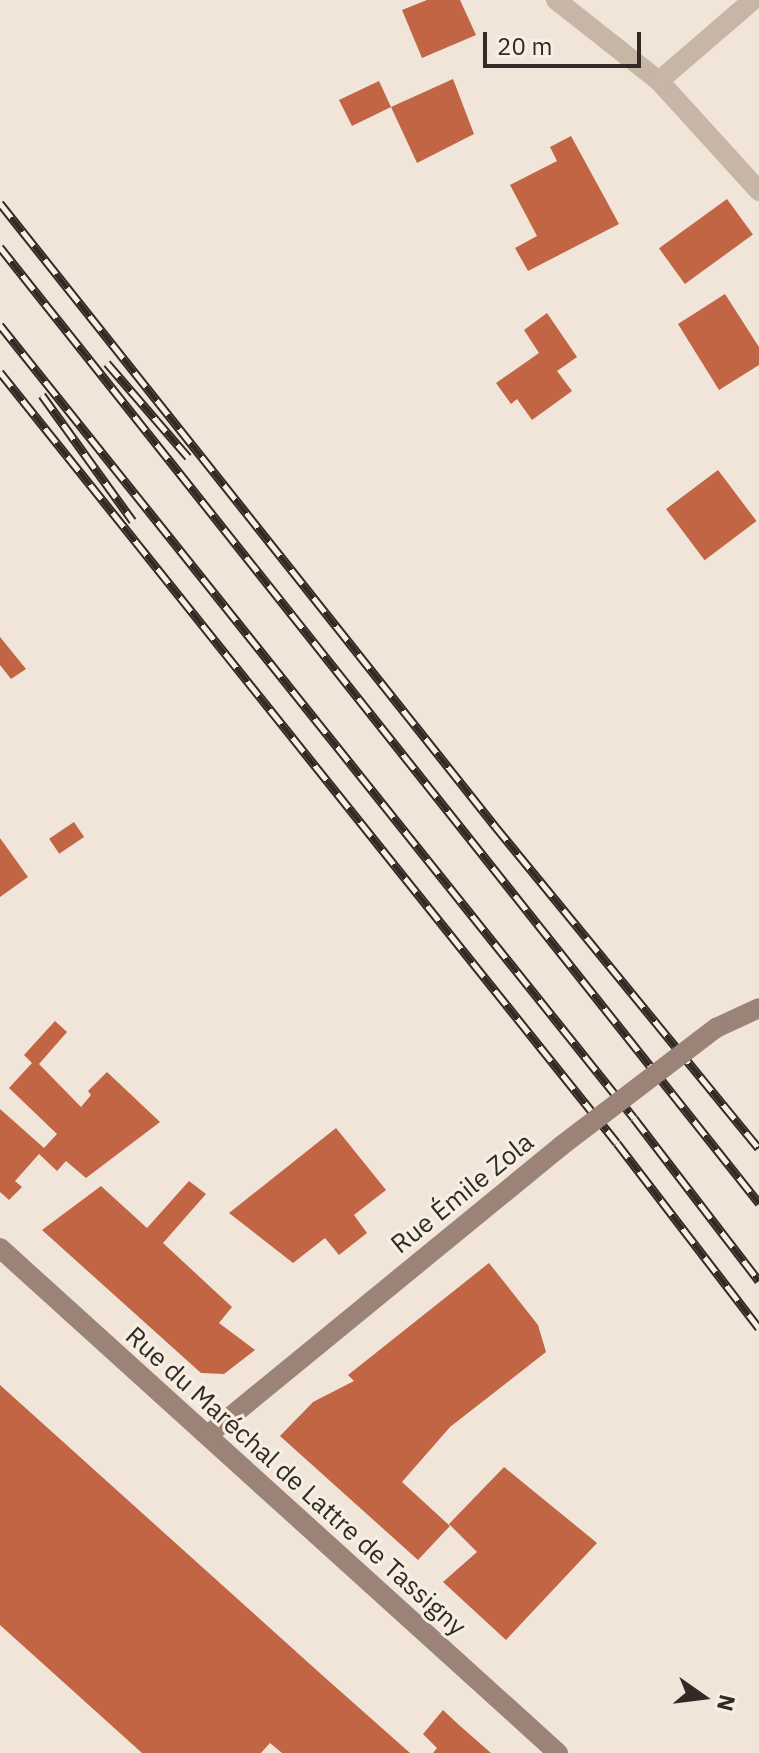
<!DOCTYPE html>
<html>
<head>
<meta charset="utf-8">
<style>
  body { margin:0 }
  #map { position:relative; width:759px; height:1753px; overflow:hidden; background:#f0e5d8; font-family:"IBM Plex Sans",sans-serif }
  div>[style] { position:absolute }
  .building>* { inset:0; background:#c16545; transform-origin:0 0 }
  .street>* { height:20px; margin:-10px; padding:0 10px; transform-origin:10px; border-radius:10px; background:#c7b5a5 }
  .secondary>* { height:20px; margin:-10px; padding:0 10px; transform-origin:10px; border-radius:10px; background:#9b8477 }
  .rail>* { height:9px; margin-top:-4.5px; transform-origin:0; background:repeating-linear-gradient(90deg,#f8efe4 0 18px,#332a26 0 36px); box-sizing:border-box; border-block:2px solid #332a26 }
  .secondary-bridge>* { height:20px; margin:-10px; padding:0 10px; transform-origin:10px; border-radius:10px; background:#9b8477 }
  span { translate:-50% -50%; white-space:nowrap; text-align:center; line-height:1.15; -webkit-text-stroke:6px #f8efe4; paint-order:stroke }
  .street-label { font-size:26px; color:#332a26 }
  .north { position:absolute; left:663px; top:1657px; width:80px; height:80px; -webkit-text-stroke:6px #f8efe4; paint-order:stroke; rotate:104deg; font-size:22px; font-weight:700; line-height:32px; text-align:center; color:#332a26 }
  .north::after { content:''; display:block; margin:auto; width:28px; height:36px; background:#332a26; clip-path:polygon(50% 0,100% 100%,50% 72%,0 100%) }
  .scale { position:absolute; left:483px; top:32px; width:158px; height:36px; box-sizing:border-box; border:4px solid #332a26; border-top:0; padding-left:10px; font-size:24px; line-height:28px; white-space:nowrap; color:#332a26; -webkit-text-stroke:6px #f8efe4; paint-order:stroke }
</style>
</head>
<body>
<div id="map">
  <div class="building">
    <i style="clip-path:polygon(427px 0,460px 0,476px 35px,422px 58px,402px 10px)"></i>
    <i style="clip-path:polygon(453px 79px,474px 134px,417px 163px,391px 107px,352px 126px,339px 100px,379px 81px,391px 107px)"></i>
    <i style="clip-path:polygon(571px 136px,619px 224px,528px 271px,515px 248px,537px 236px,510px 185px,557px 161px,550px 147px)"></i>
    <i style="left:727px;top:199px;width:44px;height:84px;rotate:54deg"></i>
    <i style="clip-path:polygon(725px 294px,759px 347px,759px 365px,719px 390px,678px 324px)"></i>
    <i style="clip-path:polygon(547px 313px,577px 357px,557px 371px,572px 391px,532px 420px,517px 399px,511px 404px,496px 383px,539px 353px,524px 330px)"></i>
    <i style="left:718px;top:470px;width:64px;height:65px;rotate:53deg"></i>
    <i style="clip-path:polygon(0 637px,26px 669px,11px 679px,0 665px)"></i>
    <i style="left:74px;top:822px;width:18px;height:30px;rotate:56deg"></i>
    <i style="clip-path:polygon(0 838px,28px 877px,0 897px)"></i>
    <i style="clip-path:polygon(55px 1021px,67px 1032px,39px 1064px,81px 1107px,91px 1095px,88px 1091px,107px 1072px,160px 1122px,86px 1178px,66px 1161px,57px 1171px,39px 1154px,15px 1181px,22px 1187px,9px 1200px,0 1192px,0 1109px,44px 1148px,57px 1134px,9px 1088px,32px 1063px,24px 1055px)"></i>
    <i style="clip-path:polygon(336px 1128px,386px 1190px,354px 1215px,367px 1233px,339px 1255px,325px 1238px,293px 1263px,229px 1213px)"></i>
    <i style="clip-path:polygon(189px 1181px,206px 1194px,163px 1243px,232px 1307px,219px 1323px,255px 1350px,224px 1374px,201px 1373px,42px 1230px,101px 1186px,147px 1228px)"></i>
    <i style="clip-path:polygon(489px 1263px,538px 1325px,546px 1352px,450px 1427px,402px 1482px,450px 1526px,418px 1560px,280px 1436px,313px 1402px,354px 1381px,348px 1375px)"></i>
    <i style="clip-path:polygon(0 1385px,322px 1675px,410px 1753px,282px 1753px,270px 1743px,261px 1753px,142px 1753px,0 1625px)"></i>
    <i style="clip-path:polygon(504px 1467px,597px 1543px,506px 1640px,443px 1582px,477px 1552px,449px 1524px)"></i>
    <i style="clip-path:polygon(443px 1710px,459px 1725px,491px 1753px,433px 1753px,437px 1748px,423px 1734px)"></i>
  </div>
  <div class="street">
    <i style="left:556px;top:0;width:131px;rotate:38.2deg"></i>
    <i style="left:659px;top:81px;width:149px;rotate:47.7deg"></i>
    <i style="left:659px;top:81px;width:124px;rotate:-40.8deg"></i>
  </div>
  <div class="secondary">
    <i style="left:716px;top:1028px;width:47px;rotate:-24.9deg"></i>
    <i style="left:0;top:1248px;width:753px;rotate:42.15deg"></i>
    <i style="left:208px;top:1435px;width:456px;rotate:-39.3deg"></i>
  </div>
  <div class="rail">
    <i style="left:0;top:203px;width:796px;rotate:51.53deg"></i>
    <i style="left:495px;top:826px;width:416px;rotate:50.7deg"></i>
    <i style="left:0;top:247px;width:1221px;rotate:51.55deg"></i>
    <i style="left:0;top:325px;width:1015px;rotate:51.36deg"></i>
    <i style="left:634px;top:1118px;width:205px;rotate:52.5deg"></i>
    <i style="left:107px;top:363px;width:124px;rotate:49.2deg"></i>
    <i style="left:0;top:372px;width:987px;rotate:51.33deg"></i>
    <i style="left:617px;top:1143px;width:233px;rotate:52.5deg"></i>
    <i style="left:42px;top:395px;width:155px;rotate:54.2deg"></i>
  </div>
  <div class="secondary-bridge">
    <i style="left:561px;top:1146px;width:195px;rotate:-37.3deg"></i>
  </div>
  <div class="street-label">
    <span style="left:462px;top:1193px;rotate:-39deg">Rue Émile Zola</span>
    <span style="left:296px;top:1481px;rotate:42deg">Rue du Maréchal de Lattre de Tassigny</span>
  </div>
  <div class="north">N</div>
  <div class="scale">20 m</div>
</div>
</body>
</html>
